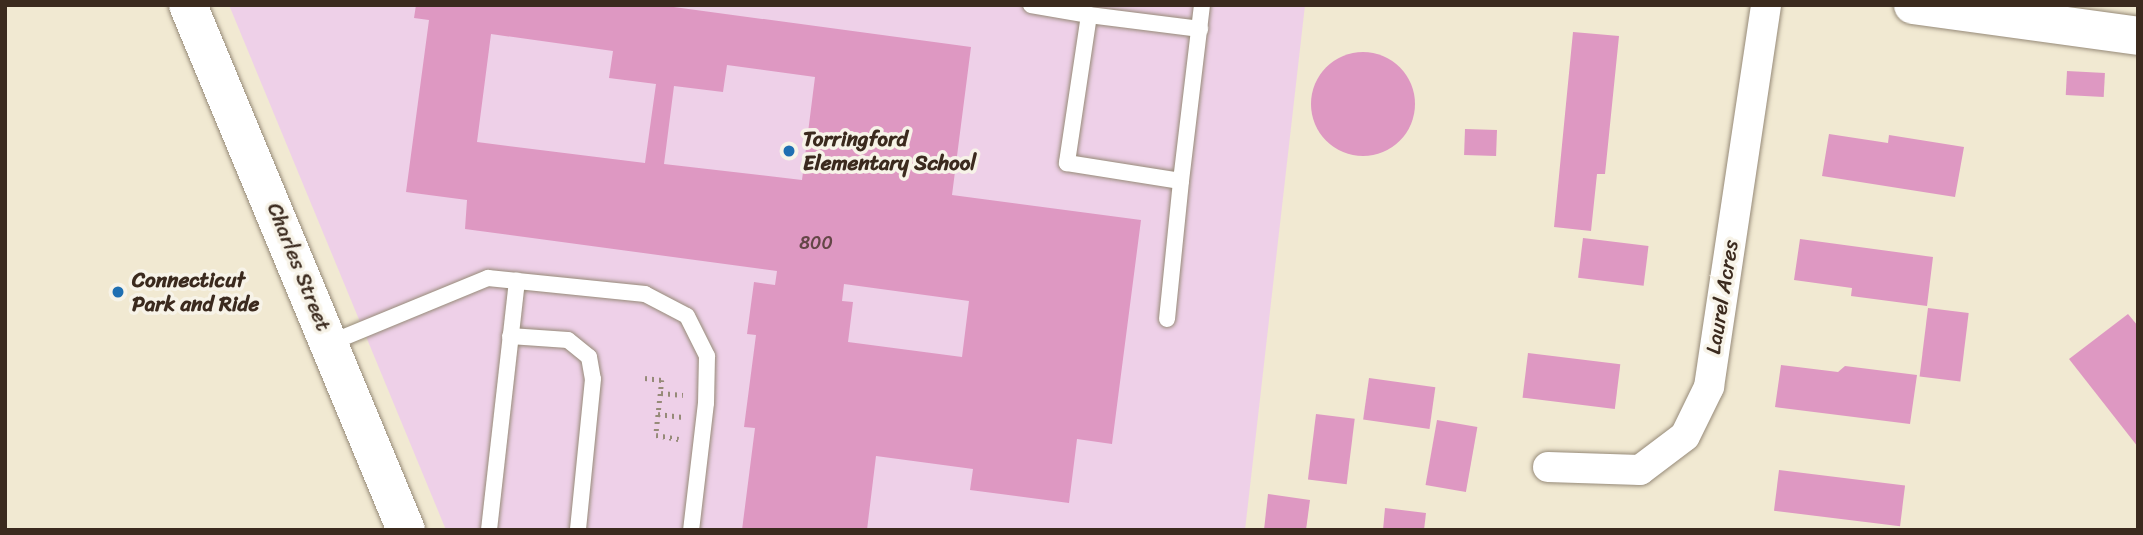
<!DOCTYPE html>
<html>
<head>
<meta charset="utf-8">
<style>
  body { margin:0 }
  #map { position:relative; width:2143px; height:535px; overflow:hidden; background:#f1e9d2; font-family:Sriracha,sans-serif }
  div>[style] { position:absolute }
  .built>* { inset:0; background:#eed0e8 }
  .building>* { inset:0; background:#de98c2; transform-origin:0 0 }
  .round { border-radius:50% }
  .path>* { height:4.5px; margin-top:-2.25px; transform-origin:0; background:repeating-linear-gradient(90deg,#968a78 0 2px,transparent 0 7px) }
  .roads { filter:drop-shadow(0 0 2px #968a78) drop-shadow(0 0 2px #968a78) }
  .lane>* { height:16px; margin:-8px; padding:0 8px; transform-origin:8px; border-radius:8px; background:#fff }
  .street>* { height:30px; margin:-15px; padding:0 15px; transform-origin:15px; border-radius:15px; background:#fff }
  .secondary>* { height:38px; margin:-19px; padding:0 19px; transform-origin:19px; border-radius:19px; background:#fff }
  .dots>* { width:19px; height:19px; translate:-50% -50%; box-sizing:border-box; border:4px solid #f7f3e8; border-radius:50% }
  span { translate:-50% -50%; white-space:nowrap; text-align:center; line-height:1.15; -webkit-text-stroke:7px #f7f3e8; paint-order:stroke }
  .number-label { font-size:18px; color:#644647 }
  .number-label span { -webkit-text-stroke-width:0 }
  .poi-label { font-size:21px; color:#3b2a1e; font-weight:700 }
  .left { translate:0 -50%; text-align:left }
  .street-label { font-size:21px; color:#3b2a1e }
  .frame { position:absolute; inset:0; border:7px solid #3b2a1e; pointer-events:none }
</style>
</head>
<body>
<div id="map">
  <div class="built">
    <i style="clip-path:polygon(229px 5px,1305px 5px,1245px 530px,446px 530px)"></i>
  </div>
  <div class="building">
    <i style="clip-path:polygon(evenodd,416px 5px,659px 5px,971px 47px,952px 195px,1141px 220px,1112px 444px,1077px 439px,1069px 503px,970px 490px,973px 469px,876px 456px,867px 530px,742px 530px,755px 428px,744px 427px,756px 335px,747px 334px,754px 282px,775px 285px,777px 271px,465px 229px,467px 200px,406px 192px,429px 20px,414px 18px,416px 5px,491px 34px,613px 51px,609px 78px,656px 84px,645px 163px,477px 142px,491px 34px,416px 5px,727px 65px,815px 77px,802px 180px,664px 164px,674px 86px,723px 92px,727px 65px,416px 5px,844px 284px,969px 301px,962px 357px,848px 342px,853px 302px,842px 301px,844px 284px)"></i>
    <i style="clip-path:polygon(1573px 32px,1619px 36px,1605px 174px,1597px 174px,1591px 231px,1554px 227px)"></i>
    <i class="round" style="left:1311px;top:52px;width:104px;height:104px"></i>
    <i style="left:2067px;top:71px;width:38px;height:24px;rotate:3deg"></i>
    <i style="left:1465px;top:129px;width:32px;height:26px;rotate:2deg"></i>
    <i style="clip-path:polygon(1829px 134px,1888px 143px,1889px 135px,1964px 147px,1955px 197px,1822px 176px)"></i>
    <i style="left:1583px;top:238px;width:66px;height:40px;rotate:7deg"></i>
    <i style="clip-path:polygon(1800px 239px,1933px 257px,1927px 306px,1851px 296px,1852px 288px,1794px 280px)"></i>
    <i style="left:1928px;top:308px;width:41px;height:69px;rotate:7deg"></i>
    <i style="clip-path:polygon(2128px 314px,2138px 326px,2138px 447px,2069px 359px)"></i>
    <i style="left:1528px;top:353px;width:93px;height:45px;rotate:7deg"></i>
    <i style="clip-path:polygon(1781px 365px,1838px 372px,1845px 366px,1917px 375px,1910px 424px,1775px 407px)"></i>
    <i style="left:1369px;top:378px;width:67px;height:42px;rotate:8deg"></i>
    <i style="left:1316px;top:414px;width:39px;height:66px;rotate:7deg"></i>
    <i style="left:1437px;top:420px;width:41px;height:66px;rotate:10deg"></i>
    <i style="left:1779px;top:470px;width:127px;height:41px;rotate:7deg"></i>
    <i style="clip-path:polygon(1268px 494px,1310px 500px,1306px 530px,1264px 530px)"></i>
    <i style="clip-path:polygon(1385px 508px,1426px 513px,1424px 530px,1383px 530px)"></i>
  </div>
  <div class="path">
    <i style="left:645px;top:378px;width:17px;rotate:7deg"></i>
    <i style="left:662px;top:380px;width:55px;rotate:96.2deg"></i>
    <i style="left:656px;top:435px;width:23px;rotate:10deg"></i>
    <i style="left:661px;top:393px;width:22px;rotate:5deg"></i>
    <i style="left:658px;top:414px;width:25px;rotate:7deg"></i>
  </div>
  <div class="roads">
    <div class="lane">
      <i style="left:1031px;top:5px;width:59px;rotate:9.8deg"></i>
      <i style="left:1089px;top:15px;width:150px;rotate:98.5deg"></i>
      <i style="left:1067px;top:163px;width:115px;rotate:9deg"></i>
      <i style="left:1181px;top:181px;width:177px;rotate:-83.2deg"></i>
      <i style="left:1089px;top:15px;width:112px;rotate:7.2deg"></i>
      <i style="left:1167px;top:319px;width:139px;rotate:-84.2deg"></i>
      <i style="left:510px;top:336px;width:58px;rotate:3.9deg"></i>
      <i style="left:568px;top:340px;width:27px;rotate:39deg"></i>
      <i style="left:589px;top:357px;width:22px;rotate:80deg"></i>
      <i style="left:593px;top:379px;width:152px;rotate:95.7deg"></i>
      <i style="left:330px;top:343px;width:171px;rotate:-22.4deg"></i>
      <i style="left:488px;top:278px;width:158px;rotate:5.8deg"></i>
      <i style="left:645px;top:294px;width:47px;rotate:27.6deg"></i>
      <i style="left:687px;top:316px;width:45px;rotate:63.4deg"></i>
      <i style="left:707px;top:356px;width:47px;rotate:91.2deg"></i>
      <i style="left:706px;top:403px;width:128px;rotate:96.7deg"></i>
      <i style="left:489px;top:530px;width:251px;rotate:-83.6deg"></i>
    </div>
    <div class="street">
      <i style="left:1548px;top:467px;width:92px;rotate:1.9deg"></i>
      <i style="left:1640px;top:470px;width:56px;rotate:-37.1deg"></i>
      <i style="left:1685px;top:436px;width:55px;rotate:-63.9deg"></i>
      <i style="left:1709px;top:387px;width:386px;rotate:-81.5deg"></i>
    </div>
    <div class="secondary">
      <i style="left:188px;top:5px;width:568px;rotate:67.45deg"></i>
      <i style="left:1913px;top:5px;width:227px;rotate:7.8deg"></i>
    </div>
  </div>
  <div class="dots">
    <i style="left:789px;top:151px;background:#1f6fb2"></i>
    <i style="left:118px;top:292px;background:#1f6fb2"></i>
  </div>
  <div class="number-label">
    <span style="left:816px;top:243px">800</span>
  </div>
  <div class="poi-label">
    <span class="left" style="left:803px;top:151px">Torringford<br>Elementary School</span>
    <span class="left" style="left:132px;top:292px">Connecticut<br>Park and Ride</span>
  </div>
  <div class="street-label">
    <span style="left:299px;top:267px;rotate:68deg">Charles Street</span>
    <span style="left:1722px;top:297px;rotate:-81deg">Laurel Acres</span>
  </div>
  <div class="frame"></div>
</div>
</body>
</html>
